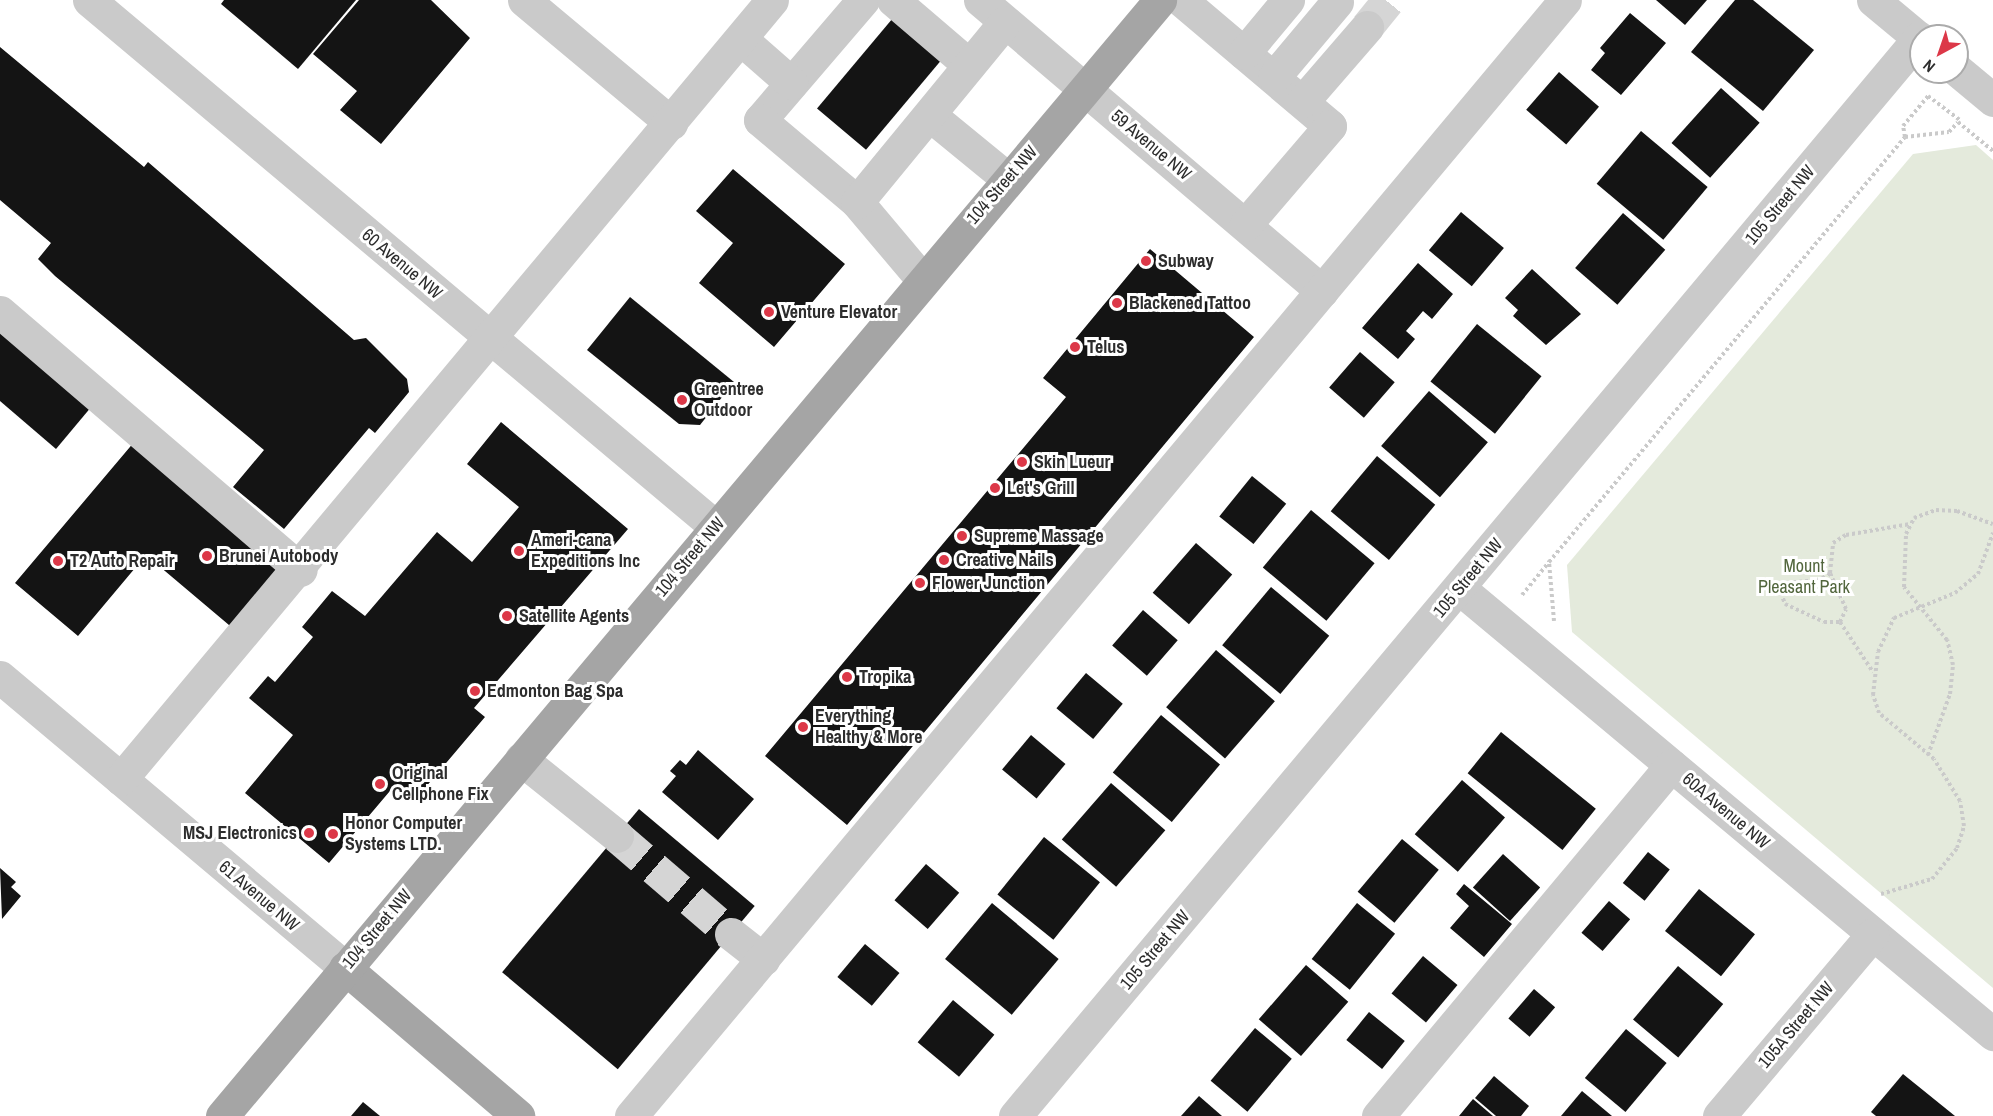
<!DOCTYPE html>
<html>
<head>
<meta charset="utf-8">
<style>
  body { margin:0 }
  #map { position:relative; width:1993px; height:1116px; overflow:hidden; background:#fff; font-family:"Archivo Narrow",sans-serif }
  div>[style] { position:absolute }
  .green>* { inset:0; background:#e4eadc }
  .building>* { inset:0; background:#141414; transform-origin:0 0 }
  .minor-tunnel>* { height:33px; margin-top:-16.5px; transform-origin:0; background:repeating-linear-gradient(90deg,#d5d5d5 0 33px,transparent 0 49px) }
  .path>* { height:4px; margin-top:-2px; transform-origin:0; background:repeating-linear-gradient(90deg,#cacaca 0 3px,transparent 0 6px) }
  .minor>* { height:33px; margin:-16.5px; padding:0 16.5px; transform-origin:16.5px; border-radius:16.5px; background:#cacaca }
  .major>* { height:33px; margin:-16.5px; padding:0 16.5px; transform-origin:16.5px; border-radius:16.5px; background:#a5a5a5 }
  .dots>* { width:16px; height:16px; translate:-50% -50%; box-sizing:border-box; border:3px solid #fff; border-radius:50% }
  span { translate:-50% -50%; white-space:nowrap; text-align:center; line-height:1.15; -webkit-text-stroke:6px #fff; paint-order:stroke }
  .street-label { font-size:18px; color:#2d2d2d }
  .poi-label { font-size:18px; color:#2d2d2d; font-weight:700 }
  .left { translate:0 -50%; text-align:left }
  .right { translate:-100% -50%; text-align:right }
  .park-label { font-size:18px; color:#52663d }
  .north { position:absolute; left:1909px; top:24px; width:60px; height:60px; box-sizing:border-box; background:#fff; border:2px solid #ababab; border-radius:50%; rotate:220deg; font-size:16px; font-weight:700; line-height:24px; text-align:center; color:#2d2d2d }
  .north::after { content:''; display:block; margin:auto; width:21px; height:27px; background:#dc3848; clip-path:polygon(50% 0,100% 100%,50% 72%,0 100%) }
</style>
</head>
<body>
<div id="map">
  <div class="green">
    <i style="clip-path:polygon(1976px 145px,1993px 160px,1993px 988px,1572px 632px,1567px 565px,1913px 154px)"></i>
  </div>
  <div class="building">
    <i style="clip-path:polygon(224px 0,356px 0,298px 69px,221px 4px)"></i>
    <i style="clip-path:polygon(359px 0,431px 0,470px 38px,381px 144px,340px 110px,357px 91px,313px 54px)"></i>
    <i style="clip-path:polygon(1656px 0,1707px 0,1685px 25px)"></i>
    <i style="clip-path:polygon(1735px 0,1753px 0,1814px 50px,1763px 111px,1691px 52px)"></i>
    <i style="left:898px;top:12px;width:64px;height:126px;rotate:40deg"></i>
    <i style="clip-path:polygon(1630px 13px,1666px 43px,1621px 95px,1591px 70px,1605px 53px,1600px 48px)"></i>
    <i style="clip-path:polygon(0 47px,144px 167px,148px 162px,354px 340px,366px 338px,407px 379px,409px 392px,375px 433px,369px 428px,284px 529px,233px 487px,264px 450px,55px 276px,38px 259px,51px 243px,0 200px)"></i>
    <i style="left:1559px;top:72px;width:53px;height:50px;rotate:41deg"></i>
    <i style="left:1721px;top:88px;width:52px;height:74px;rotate:42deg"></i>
    <i style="left:1641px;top:131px;width:87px;height:69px;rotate:40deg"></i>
    <i style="clip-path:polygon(733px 169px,845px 264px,774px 347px,699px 283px,733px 243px,696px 211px)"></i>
    <i style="left:1461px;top:212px;width:56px;height:50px;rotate:40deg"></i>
    <i style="left:1623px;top:213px;width:56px;height:73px;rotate:41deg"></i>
    <i style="clip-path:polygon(1150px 249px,1254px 337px,847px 825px,765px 756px,1066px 397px,1043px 378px)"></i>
    <i style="clip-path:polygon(1418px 263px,1453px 294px,1432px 319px,1423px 311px,1406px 331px,1415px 339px,1398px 359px,1362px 328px)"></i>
    <i style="clip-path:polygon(1532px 269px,1581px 314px,1546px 345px,1513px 316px,1518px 310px,1505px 298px)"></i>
    <i style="clip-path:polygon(630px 297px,734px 382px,700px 425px,679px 424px,587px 350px)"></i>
    <i style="left:1477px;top:324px;width:83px;height:74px;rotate:39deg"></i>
    <i style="clip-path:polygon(0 330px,92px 406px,56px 449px,0 401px)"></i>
    <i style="left:1360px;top:352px;width:46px;height:47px;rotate:41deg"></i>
    <i style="left:1429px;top:391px;width:78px;height:73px;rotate:41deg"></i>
    <i style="clip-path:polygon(501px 422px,628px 529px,474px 708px,485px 717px,414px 801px,395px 785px,329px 863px,245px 793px,293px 735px,249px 698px,268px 676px,275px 682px,313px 637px,302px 627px,332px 591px,365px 616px,437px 532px,472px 562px,519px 507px,467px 464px)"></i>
    <i style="clip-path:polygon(135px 441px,293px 575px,242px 636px,146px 555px,78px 636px,15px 583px)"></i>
    <i style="left:1377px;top:456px;width:76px;height:72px;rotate:40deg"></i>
    <i style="left:1252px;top:476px;width:44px;height:52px;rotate:39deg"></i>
    <i style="left:1311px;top:510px;width:83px;height:75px;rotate:40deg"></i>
    <i style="left:1196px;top:543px;width:48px;height:66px;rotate:41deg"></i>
    <i style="left:1271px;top:587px;width:76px;height:76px;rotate:40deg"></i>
    <i style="left:1143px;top:610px;width:46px;height:47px;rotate:41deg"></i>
    <i style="left:1216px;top:650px;width:78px;height:76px;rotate:41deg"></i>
    <i style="left:1086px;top:673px;width:48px;height:46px;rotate:40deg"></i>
    <i style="left:1161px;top:715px;width:77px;height:75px;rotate:40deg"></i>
    <i style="left:1501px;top:732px;width:122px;height:53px;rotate:39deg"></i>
    <i style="left:1031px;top:735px;width:45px;height:45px;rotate:40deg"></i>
    <i style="clip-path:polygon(698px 750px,754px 799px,718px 840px,662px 792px,676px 776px,670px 771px,680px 760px,686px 765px)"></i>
    <i style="left:1462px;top:780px;width:57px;height:72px;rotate:41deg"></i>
    <i style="left:1111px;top:783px;width:72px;height:75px;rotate:41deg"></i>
    <i style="left:639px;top:809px;width:151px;height:213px;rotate:40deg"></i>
    <i style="left:1044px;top:837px;width:72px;height:74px;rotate:39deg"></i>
    <i style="left:1402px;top:839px;width:48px;height:69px;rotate:40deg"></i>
    <i style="left:1648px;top:852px;width:28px;height:40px;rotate:39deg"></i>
    <i style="left:1503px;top:854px;width:50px;height:45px;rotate:42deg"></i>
    <i style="left:926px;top:864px;width:44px;height:48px;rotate:41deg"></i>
    <i style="clip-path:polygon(0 868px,16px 882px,11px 887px,21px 896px,2px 919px)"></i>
    <i style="clip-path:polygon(1464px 884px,1512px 924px,1484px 957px,1450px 928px,1469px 906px,1456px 894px)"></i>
    <i style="left:1699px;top:889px;width:72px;height:54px;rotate:39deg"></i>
    <i style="left:1609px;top:901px;width:28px;height:42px;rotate:41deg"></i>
    <i style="left:992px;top:903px;width:87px;height:73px;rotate:40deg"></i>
    <i style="left:1357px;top:903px;width:49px;height:72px;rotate:39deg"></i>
    <i style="left:865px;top:944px;width:45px;height:43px;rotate:40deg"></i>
    <i style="left:1423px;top:956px;width:45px;height:49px;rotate:40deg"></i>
    <i style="left:1306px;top:965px;width:56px;height:72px;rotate:41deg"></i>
    <i style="left:1678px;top:966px;width:59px;height:70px;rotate:40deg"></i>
    <i style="left:1534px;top:989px;width:28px;height:39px;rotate:41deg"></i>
    <i style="left:953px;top:1000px;width:54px;height:55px;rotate:40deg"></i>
    <i style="left:1369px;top:1012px;width:46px;height:36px;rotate:39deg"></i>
    <i style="left:1255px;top:1028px;width:48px;height:69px;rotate:40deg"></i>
    <i style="left:1626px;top:1029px;width:53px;height:64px;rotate:40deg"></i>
    <i style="clip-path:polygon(1903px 1074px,1955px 1116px,1876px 1116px,1871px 1112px)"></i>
    <i style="clip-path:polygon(1494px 1076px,1529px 1106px,1521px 1116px,1496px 1116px,1475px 1098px)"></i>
    <i style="clip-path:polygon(1582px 1091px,1612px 1116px,1561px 1116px)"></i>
    <i style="clip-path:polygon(1199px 1096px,1222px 1116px,1181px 1116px)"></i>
    <i style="clip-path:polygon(1473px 1099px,1493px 1116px,1459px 1116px)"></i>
    <i style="clip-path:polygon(363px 1102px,380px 1116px,351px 1116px)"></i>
  </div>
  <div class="minor-tunnel">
    <i style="left:1367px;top:27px;width:35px;rotate:-51deg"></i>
    <i style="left:617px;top:836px;width:150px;rotate:40.7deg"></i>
  </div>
  <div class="path">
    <i style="left:1905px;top:137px;width:11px;rotate:-100deg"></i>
    <i style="left:1903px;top:126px;width:39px;rotate:-50deg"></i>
    <i style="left:1928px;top:96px;width:40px;rotate:37deg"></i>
    <i style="left:1830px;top:573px;width:12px;rotate:145deg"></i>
    <i style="left:1820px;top:580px;width:32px;rotate:175deg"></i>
    <i style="left:1788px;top:583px;width:12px;rotate:125deg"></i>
    <i style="left:1781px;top:593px;width:12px;rotate:70deg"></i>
    <i style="left:1785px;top:604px;width:43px;rotate:24.8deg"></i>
    <i style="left:1824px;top:622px;width:16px"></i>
    <i style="left:1840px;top:622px;width:14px;rotate:-65deg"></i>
    <i style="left:1846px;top:609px;width:39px;rotate:-114deg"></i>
    <i style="left:1830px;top:573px;width:30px;rotate:-84deg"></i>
    <i style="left:1833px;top:543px;width:15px;rotate:-32deg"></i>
    <i style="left:1846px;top:535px;width:65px;rotate:-9.8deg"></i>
    <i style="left:1522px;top:595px;width:43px;rotate:-50.7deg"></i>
    <i style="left:1554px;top:621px;width:59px;rotate:-94.8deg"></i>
    <i style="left:1549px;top:562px;width:554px;rotate:-50.05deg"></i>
    <i style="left:1905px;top:137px;width:44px;rotate:-6.5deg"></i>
    <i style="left:1949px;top:132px;width:13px;rotate:-48deg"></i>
    <i style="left:1958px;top:122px;width:45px;rotate:39.6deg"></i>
    <i style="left:1840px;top:622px;width:60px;rotate:56.6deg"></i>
    <i style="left:1928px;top:755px;width:65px;rotate:-70.2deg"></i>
    <i style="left:1950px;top:694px;width:29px;rotate:-84deg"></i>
    <i style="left:1953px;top:665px;width:26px;rotate:-103deg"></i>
    <i style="left:1947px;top:640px;width:68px;rotate:-129.1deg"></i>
    <i style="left:1904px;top:587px;width:53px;rotate:-87.8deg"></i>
    <i style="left:1906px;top:534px;width:18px;rotate:-63deg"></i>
    <i style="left:1914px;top:518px;width:23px;rotate:-20deg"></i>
    <i style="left:1936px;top:510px;width:21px;rotate:3deg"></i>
    <i style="left:1957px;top:511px;width:38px;rotate:20deg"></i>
    <i style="left:1881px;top:894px;width:53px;rotate:-16.4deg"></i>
    <i style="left:1932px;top:879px;width:40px;rotate:-51deg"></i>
    <i style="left:1957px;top:848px;width:23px;rotate:-72deg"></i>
    <i style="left:1964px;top:826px;width:25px;rotate:-99deg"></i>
    <i style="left:1960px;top:801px;width:49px;rotate:-121.8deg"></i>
    <i style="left:1934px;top:759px;width:72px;rotate:-140.1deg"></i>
    <i style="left:1879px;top:713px;width:19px;rotate:-108deg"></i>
    <i style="left:1873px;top:695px;width:43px;rotate:-83.4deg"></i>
    <i style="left:1878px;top:652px;width:38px;rotate:-65deg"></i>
    <i style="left:1894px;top:618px;width:66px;rotate:-22.3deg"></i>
    <i style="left:1955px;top:593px;width:30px;rotate:-40deg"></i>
    <i style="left:1978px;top:574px;width:44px;rotate:-69.9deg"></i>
  </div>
  <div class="minor">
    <i style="left:89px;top:0;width:819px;rotate:40.05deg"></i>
    <i style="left:524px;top:0;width:192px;rotate:39.9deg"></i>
    <i style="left:863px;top:0;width:158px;rotate:130.6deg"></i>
    <i style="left:760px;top:120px;width:127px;rotate:40.2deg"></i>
    <i style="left:857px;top:202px;width:99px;rotate:49.9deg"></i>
    <i style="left:893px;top:0;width:100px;rotate:40.5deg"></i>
    <i style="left:980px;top:0;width:449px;rotate:40.4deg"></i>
    <i style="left:1181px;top:0;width:195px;rotate:40.2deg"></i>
    <i style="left:1330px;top:126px;width:130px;rotate:130.6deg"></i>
    <i style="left:1873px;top:0;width:62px;rotate:39.8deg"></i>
    <i style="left:741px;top:39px;width:67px;rotate:41.3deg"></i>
    <i style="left:1244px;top:53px;width:69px;rotate:-50.3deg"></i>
    <i style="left:1957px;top:70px;width:47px;rotate:39.8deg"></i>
    <i style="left:1274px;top:77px;width:98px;rotate:-50deg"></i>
    <i style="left:1303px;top:101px;width:98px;rotate:-49.1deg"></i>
    <i style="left:931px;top:116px;width:99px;rotate:39.3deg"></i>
    <i style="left:857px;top:202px;width:233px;rotate:-50.6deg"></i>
    <i style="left:0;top:312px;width:396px;rotate:40.6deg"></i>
    <i style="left:1459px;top:588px;width:696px;rotate:39.87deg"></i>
    <i style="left:0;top:677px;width:451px;rotate:40.1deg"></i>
    <i style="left:521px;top:759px;width:123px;rotate:38.7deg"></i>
    <i style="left:121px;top:779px;width:1015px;rotate:-50.11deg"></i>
    <i style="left:731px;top:934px;width:41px;rotate:38deg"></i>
    <i style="left:631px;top:1116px;width:1455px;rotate:-50.07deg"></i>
    <i style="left:1015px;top:1116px;width:1407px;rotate:-50.02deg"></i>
    <i style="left:1378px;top:1116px;width:457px;rotate:-50.1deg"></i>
    <i style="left:1719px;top:1116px;width:238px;rotate:-49.8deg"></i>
  </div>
  <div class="major">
    <i style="left:345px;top:968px;width:228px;rotate:40.5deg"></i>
    <i style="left:222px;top:1116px;width:1458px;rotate:-49.95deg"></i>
  </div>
  <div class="dots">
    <i style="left:1146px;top:261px;background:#dc3848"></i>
    <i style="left:1117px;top:303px;background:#dc3848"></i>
    <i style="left:769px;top:312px;background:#dc3848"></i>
    <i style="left:1075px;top:347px;background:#dc3848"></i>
    <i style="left:682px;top:400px;background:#dc3848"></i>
    <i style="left:1022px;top:462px;background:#dc3848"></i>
    <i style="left:995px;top:488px;background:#dc3848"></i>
    <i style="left:962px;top:536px;background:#dc3848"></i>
    <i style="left:519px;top:551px;background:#dc3848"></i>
    <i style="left:207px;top:556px;background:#dc3848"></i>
    <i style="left:944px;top:560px;background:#dc3848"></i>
    <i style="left:58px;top:561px;background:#dc3848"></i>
    <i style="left:920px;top:583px;background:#dc3848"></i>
    <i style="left:507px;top:616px;background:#dc3848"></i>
    <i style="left:847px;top:677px;background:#dc3848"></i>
    <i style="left:475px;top:691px;background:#dc3848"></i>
    <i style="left:803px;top:727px;background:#dc3848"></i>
    <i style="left:380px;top:784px;background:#dc3848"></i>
    <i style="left:309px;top:833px;background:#dc3848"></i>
    <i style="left:333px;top:834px;background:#dc3848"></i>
  </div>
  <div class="street-label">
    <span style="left:1151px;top:145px;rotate:40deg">59 Avenue NW</span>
    <span style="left:1002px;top:185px;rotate:-49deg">104 Street NW</span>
    <span style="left:1780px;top:205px;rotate:-50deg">105 Street NW</span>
    <span style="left:402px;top:264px;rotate:40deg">60 Avenue NW</span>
    <span style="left:690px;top:557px;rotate:-50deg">104 Street NW</span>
    <span style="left:1468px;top:578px;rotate:-50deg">105 Street NW</span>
    <span style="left:1726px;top:811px;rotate:40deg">60A Avenue NW</span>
    <span style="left:259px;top:896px;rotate:40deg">61 Avenue NW</span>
    <span style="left:377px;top:929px;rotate:-50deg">104 Street NW</span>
    <span style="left:1155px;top:950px;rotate:-50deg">105 Street NW</span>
    <span style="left:1796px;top:1025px;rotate:-50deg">105A Street NW</span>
  </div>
  <div class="poi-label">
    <span class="left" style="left:1158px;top:261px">Subway</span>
    <span class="left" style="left:1129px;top:303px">Blackened Tattoo</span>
    <span class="left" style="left:781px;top:312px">Venture Elevator</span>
    <span class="left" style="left:1087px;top:347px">Telus</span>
    <span class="left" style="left:694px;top:400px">Greentree<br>Outdoor</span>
    <span class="left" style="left:1034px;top:462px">Skin Lueur</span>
    <span class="left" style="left:1007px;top:488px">Let's Grill</span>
    <span class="left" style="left:974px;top:536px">Supreme Massage</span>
    <span class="left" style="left:531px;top:551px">Ameri-cana<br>Expeditions Inc</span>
    <span class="left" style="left:219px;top:556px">Brunei Autobody</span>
    <span class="left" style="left:956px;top:560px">Creative Nails</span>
    <span class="left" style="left:70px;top:561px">T2 Auto Repair</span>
    <span class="left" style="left:932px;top:583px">Flower Junction</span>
    <span class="left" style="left:519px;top:616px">Satellite Agents</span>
    <span class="left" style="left:859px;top:677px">Tropika</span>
    <span class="left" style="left:487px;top:691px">Edmonton Bag Spa</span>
    <span class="left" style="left:815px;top:727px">Everything<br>Healthy &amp; More</span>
    <span class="left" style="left:392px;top:784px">Original<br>Cellphone Fix</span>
    <span class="left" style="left:345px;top:834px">Honor Computer<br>Systems LTD.</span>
    <span class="right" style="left:297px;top:833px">MSJ Electronics</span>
  </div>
  <div class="park-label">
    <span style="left:1804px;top:577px">Mount<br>Pleasant Park</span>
  </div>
  <div class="north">N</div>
</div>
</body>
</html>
